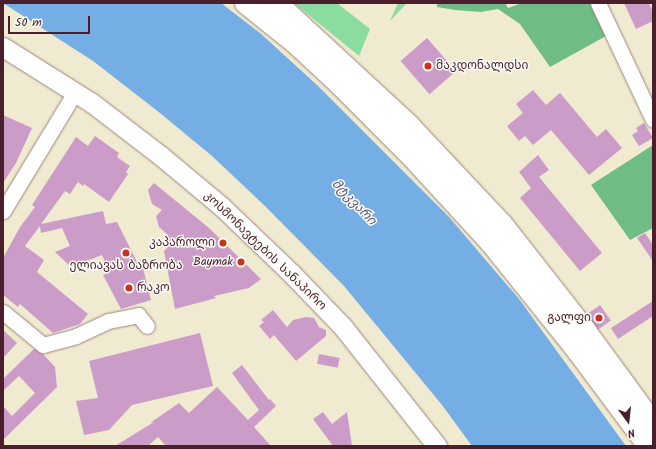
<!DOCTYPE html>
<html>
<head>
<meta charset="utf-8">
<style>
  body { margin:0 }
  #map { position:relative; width:656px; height:449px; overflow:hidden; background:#f0ead0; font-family:Kalam,"Noto Sans Georgian",sans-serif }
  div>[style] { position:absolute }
  .green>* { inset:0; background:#8add9f }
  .forest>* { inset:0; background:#6fbc86 }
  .water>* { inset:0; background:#74aee5 }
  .building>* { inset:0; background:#cc9cc9; transform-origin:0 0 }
  .roads { filter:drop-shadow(0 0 1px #9d847e) drop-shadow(0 0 1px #9d847e) }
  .minor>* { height:15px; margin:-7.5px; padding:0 7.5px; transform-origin:7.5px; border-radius:7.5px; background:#fff }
  .major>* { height:19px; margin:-9.5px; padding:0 9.5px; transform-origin:9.5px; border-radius:9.5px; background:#fff }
  .highway>* { height:22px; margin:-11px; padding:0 11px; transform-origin:11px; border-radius:11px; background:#fff }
  .dots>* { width:11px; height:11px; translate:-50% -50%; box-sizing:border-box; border:2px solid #fdfcf7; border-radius:50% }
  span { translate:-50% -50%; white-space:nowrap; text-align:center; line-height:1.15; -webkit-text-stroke:3px #fdfcf7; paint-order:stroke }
  .poi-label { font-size:12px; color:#4a1f2b }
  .left { translate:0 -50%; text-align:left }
  .right { translate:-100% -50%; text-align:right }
  .street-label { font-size:12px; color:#4a1f2b }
  .water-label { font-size:13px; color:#5b5875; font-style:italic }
  .frame { position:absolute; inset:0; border:4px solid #4a1f2b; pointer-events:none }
  .north { position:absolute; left:608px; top:401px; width:40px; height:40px; -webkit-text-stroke:3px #fdfcf7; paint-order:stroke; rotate:165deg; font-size:11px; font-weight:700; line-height:16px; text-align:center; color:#4a1f2b }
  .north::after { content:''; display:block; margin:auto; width:14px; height:18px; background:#4a1f2b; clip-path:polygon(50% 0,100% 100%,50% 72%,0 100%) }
  .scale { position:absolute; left:8px; top:16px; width:82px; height:18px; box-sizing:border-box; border:2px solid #4a1f2b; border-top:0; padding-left:5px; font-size:12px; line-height:14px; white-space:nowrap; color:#4a1f2b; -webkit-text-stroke:3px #fdfcf7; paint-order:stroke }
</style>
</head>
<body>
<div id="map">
  <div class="green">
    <i style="clip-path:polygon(294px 3px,337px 3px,370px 29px,359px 56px)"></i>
    <i style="clip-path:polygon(398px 3px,407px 3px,390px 21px)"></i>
  </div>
  <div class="forest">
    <i style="clip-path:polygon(437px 3px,505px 3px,508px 8px,522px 3px,591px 3px,606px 36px,550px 67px,520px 24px,498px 9px,481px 12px,455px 10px,437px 7px)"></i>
    <i style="clip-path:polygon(653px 145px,653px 228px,630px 240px,591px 185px)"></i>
  </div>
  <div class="water">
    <i style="clip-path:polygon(3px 3px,221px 3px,260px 33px,317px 85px,449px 217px,519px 299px,626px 446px,472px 446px,442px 405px,344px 286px,266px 207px,212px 156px,160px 113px,93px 61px)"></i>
  </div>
  <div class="building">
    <i style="clip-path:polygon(624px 3px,649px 3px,653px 12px,653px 21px,636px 29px)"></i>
    <i style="left:427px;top:38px;width:44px;height:35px;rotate:49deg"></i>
    <i style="clip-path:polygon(533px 90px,546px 105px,560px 93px,597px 137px,606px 129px,622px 148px,589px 175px,551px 130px,533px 145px,525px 136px,519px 141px,507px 126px,523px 113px,516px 104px)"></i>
    <i style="clip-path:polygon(3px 115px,32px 128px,16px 163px,3px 183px)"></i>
    <i style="clip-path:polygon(644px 123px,653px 138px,639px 146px,632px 135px,638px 131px,636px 128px)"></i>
    <i style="clip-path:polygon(95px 136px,119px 153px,117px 157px,130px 166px,126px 172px,128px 174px,109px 202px,84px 184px,83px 186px,78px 182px,70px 194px,65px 191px,41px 224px,103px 211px,106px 224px,117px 222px,137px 262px,141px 260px,151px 300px,121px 309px,103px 275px,110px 272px,102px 255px,71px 267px,55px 252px,70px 246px,62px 228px,41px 233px,40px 226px,25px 246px,44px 260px,37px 272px,88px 314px,80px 324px,53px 333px,20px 304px,18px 307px,3px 295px,3px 258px,20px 227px,35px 207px,32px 205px,76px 137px,88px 146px)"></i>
    <i style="clip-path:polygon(538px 155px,549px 170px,539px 177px,602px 253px,580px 271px,520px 198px,531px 188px,519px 172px)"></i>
    <i style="clip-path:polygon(154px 183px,209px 228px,261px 279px,249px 288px,214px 296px,216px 298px,175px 309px,164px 251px,170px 245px,164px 240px,168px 235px,159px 227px,156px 216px,162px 210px,152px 204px,148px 190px)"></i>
    <i style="clip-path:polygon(645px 233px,653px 245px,653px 261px,637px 238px)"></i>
    <i style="clip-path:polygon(653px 301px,653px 316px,618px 339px,611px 328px)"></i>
    <i style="left:600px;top:305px;width:19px;height:16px;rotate:55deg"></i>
    <i style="clip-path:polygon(273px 310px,287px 327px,293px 320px,306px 317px,314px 318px,319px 327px,326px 330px,326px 336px,296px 361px,274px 335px,270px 339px,259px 326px,264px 322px,261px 320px)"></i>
    <i style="clip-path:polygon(3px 330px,17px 343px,3px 358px)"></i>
    <i style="clip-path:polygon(200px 333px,213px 386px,132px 405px,109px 430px,84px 435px,76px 401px,98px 398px,89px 361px)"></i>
    <i style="clip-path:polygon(34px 349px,43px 354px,55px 367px,57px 387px,3px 440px,3px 406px,12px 416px,35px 393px,19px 376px,3px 391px,3px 379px)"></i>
    <i style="left:319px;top:354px;width:21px;height:10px;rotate:11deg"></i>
    <i style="clip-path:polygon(242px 365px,269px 400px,270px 399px,276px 406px,254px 427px,271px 446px,166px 446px,158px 437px,148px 446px,115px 446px,154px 422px,150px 423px,179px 403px,189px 413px,217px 387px,248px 420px,259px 410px,232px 373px)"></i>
    <i style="clip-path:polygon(323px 412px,332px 424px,347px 412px,352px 446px,333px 446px,313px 419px)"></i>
  </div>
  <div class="roads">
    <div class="minor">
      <i style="left:598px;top:3px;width:129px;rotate:64.8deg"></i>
      <i style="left:3px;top:211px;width:139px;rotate:-58.8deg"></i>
      <i style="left:3px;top:312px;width:52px;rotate:39.5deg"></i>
      <i style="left:43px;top:345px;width:34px;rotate:-15deg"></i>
      <i style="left:76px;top:336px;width:35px;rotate:-25deg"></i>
      <i style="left:108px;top:321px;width:31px;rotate:-11deg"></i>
      <i style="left:138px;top:315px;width:14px;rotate:51deg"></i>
    </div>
    <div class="major">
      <i style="left:3px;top:47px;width:105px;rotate:32.2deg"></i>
      <i style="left:92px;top:103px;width:87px;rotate:37.5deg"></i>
      <i style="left:161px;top:156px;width:78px;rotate:39.8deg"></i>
      <i style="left:221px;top:206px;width:97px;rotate:43.7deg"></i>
      <i style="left:291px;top:273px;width:75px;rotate:46.1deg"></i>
      <i style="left:343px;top:327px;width:152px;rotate:51.7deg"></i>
    </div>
    <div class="highway">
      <i style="left:246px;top:3px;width:64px;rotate:38.7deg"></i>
      <i style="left:296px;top:43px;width:59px;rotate:42.9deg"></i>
      <i style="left:339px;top:83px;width:102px;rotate:45deg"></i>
      <i style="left:411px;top:155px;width:118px;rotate:47.4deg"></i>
      <i style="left:491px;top:242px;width:141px;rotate:51.3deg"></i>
      <i style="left:579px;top:352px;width:117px;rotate:53.3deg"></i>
      <i style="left:276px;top:3px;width:180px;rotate:42.7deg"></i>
      <i style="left:408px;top:125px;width:137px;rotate:46.8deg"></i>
      <i style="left:502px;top:225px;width:135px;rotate:51.9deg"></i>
      <i style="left:585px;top:331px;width:115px;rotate:53.8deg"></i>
    </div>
  </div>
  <div class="dots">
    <i style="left:428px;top:66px;background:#c8321e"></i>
    <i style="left:223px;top:243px;background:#c8321e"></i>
    <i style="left:126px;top:253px;background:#c8321e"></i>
    <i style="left:241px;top:262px;background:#c8321e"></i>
    <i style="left:129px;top:288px;background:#c8321e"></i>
    <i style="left:599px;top:318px;background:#c8321e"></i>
  </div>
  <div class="poi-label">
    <span class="left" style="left:436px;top:66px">მაკდონალდსი</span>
    <span class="right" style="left:215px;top:243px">კაპაროლი</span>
    <span class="right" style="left:233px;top:262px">Baymak</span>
    <span style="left:126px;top:266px">ელიავას ბაზრობა</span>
    <span class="left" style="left:137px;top:288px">რაკო</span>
    <span class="right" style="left:591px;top:318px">გალფი</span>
  </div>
  <div class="street-label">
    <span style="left:265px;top:251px;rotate:44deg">კოსმონავტების სანაპირო</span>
  </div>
  <div class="water-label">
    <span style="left:353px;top:203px;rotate:46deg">მტკვარი</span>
  </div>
  <div class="frame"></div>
  <div class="north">N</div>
  <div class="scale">50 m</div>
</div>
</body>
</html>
